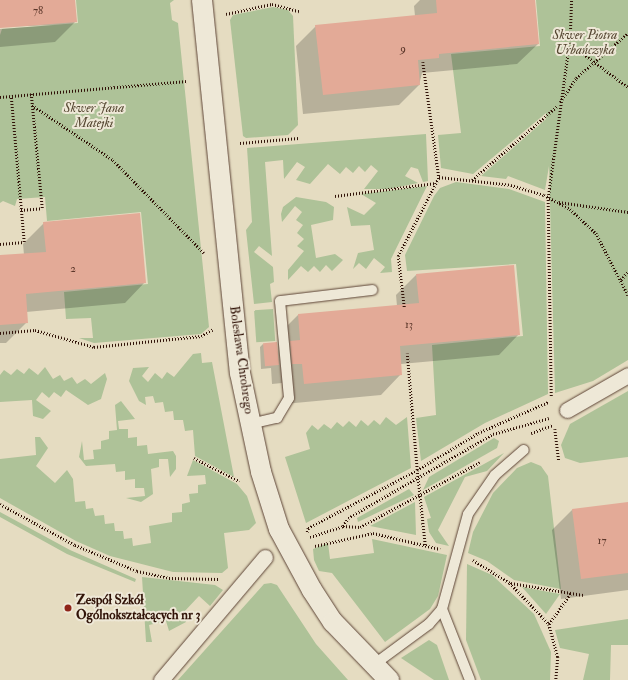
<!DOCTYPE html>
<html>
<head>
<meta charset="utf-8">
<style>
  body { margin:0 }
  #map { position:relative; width:628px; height:680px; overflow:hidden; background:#e5dcc1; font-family:"IM FELL Double Pica",serif }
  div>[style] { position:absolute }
  .green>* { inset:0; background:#aec298; transform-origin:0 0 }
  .shadow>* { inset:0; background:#0003 }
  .building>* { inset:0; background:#e3aa97; transform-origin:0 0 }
  .path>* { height:2.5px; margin-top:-1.25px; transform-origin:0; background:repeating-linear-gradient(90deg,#301207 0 1px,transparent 0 3px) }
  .roads { filter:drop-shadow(0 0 1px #5d4436) drop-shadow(0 0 1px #5d4436) }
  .service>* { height:10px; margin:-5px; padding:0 5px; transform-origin:5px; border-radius:5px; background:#eee8d7 }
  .pedestrian>* { height:15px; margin:-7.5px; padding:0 7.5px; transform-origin:7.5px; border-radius:7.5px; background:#eee8d7 }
  .minor>* { height:20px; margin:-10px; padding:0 10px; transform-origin:10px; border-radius:10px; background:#eee8d7 }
  .dots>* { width:11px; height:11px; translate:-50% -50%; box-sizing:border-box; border:2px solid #eee8d7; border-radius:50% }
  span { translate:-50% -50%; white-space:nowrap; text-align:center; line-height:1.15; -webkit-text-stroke:4px #eee8d7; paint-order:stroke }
  .number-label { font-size:11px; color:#5d382b }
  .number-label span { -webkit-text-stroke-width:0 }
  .park-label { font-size:13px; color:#564732; font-style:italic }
  .street-label { font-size:13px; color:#301207 }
  .poi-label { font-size:13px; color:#301207; font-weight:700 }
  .left { translate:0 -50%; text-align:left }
</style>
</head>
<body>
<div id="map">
  <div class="green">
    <i style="clip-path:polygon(76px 0,174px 0,170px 3px,172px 20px,178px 23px,209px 327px,201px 334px,94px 343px,79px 338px,93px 338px,91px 318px,66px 319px,64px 292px,148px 284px,141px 212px,47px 221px,45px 197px,17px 199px,15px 206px,3px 201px,0 203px,0 35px,2px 29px,78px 23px)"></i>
    <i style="clip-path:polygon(536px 0,628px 0,628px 360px,593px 381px,555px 393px,549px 166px,545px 190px,508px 176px,506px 179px,481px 176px,546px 119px,546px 113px,473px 174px,441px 168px,438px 135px,461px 133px,451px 54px,540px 46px)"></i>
    <i style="clip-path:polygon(273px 7px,288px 10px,293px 16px,298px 125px,288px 135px,246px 138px,243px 136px,230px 20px,233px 15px)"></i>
    <i style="clip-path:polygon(426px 134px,428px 181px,423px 182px,418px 169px,411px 167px,405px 176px,418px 183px,389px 189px,364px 189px,378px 171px,371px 165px,365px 172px,359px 166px,353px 173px,346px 167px,340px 174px,328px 164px,310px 184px,296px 180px,305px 167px,297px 162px,284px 179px,283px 160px,265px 162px,272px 256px,259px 246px,254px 252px,273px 267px,274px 282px,270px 284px,272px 302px,254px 304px,246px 230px,252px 222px,247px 148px)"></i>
    <i style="clip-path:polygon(456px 182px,509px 189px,545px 202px,548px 394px,485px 423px,421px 461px,416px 418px,436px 415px,432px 345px,523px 336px,516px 264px,407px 271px,405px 255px,434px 196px,440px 188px)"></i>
    <i style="clip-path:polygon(427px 186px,391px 259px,392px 272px,380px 273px,385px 267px,374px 258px,366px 269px,359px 263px,353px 269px,358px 253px,374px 250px,370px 225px,351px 226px,347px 207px,364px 215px,376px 203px,361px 194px)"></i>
    <i style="clip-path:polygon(296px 197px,326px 202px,334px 207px,333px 220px,311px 225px,316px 258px,335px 254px,343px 260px,332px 271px,326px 265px,320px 272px,314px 266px,308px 272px,301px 266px,288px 280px,288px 270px,304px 251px,297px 246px,304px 239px,297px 233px,303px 225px,296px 220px,302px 212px,295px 206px,282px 222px,281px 214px,283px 207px)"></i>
    <i style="left:273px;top:309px;width:32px;height:19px;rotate:86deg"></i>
    <i style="clip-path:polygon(201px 353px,202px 363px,212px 362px,234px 477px,195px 456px,193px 430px,185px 431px,183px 420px,174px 420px,173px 411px,165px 412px,163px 402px,155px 403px,153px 396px,145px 397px,146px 405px,139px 401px,129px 381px,133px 368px,149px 367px,142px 376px,148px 382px,155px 373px,162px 379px,167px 372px,174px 377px,193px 354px)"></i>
    <i style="clip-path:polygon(45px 367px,53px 379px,60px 375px,64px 381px,72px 377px,77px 384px,85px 379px,91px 384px,105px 373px,107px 379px,101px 399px,88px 405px,66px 390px,61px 397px,54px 392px,49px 398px,42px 392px,36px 400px,51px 411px,43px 419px,33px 416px,32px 400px,0 402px,0 375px,4px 370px,11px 375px,17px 369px,24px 374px,29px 368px,38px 375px)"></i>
    <i style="clip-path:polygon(628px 391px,628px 457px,580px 463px,565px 458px,561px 445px,570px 424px)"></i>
    <i style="clip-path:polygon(121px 401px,135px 419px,118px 421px,119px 429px,128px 429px,128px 438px,137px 437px,137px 446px,147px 445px,148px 454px,173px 451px,176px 456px,176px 469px,170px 477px,168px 459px,159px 459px,159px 467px,151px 469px,153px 494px,141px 502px,126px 498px,145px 496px,144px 488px,135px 488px,135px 479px,125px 480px,125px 471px,116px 472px,115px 464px,86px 466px,79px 457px,82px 441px,84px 460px,94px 459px,93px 450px,101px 449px,101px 441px,109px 439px,109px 431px,117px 430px,115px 405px)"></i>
    <i style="clip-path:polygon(386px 417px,396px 425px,407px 417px,411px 468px,306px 523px,285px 457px,310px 449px,306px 433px,312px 425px,318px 430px,324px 424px,331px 429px,337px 422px,343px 427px,349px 421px,356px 427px,361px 420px,368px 426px,374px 420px,380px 425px)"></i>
    <i style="clip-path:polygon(35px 437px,40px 437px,48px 448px,36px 466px,55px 483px,67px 470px,73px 479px,75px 502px,85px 501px,86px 509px,93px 508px,95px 516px,104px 515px,105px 524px,114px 523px,115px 531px,123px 531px,124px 539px,132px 538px,133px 546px,151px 543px,149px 526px,172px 522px,172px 513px,182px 512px,182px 504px,190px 502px,189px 494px,198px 493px,198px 485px,206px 484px,205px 475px,187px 476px,193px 460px,237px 484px,247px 496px,256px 523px,249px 530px,224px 533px,228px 568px,222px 573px,173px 572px,110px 556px,76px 541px,0 498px,0 459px,36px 455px)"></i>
    <i style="clip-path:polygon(494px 438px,499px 441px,497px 448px,423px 490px,429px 477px)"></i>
    <i style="clip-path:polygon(504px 453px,487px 471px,465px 477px,438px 530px,449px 546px,436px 543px,429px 532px,427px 519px,431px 518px,424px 497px)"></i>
    <i style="clip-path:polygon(531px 462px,541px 466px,548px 476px,561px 589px,514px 580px,487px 561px,468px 553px,473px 532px,493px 493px,517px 468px)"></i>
    <i style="clip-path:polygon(409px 489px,414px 495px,358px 522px,357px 518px)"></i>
    <i style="clip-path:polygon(415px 502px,416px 535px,370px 526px)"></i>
    <i style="clip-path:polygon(0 512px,70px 550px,136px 579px,135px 582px,67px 554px,0 517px)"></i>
    <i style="clip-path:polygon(372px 539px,447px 555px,438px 596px,430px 609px,385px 642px,332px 573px,319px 571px,314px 560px,313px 549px,328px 543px,330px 559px,374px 553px)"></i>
    <i style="clip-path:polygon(467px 564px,492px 575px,534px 614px,551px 652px,550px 680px,481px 680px,466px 640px)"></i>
    <i style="clip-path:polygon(142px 577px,215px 585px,223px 590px,210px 606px,199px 596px,183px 613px,186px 622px,169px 631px,166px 621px,149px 625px,152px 642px,146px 642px)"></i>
    <i style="clip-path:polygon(271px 583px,277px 585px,316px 644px,348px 680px,178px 680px,264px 584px)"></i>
    <i style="clip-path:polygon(522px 587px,560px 594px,546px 614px)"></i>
    <i style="clip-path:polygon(628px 619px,628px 645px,611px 645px,610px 680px,583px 680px,589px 654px,560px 648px,555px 630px)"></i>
    <i style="clip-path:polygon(429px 640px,437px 645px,449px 680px,434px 680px,401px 658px)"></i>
  </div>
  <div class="shadow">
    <i style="clip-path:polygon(0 0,74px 0,76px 21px,55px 42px,0 47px,0 29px,55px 25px,0 27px)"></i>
    <i style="clip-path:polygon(420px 0,534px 0,538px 44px,517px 64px,422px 73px,419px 85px,399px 105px,303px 114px,296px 46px,316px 26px,415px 16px,414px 6px)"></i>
    <i style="clip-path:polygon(44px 223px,145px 282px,125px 303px,26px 312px,27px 322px,6px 343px,0 343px,0 256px,24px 255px,23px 244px)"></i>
    <i style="clip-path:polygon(416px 275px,519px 334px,499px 355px,401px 364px,401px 374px,381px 395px,284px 404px,282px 383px,272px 384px,271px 368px,261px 369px,260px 347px,263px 344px,278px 355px,278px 335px,298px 315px,397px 306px,396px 295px)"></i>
    <i style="clip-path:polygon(628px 503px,628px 590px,561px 599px,552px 530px,572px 510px)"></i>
  </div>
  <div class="building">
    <i style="clip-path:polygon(0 0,75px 0,77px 22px,0 28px)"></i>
    <i style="clip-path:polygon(436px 0,535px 0,539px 44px,439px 54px,439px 58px,418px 60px,420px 85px,323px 95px,315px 25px,437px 13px)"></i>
    <i style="clip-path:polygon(140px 213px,146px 283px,26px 294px,28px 323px,0 325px,0 255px,46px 252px,43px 222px)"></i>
    <i style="clip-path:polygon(514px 265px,520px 335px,400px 346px,402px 375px,304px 384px,302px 364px,292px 364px,290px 341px,300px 340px,298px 314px,419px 303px,416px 274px)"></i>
    <i style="left:277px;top:342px;width:23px;height:14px;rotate:85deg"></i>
    <i style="clip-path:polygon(628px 502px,628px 573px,581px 579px,572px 509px)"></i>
  </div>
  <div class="path">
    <i style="left:226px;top:14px;width:47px;rotate:-12.3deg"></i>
    <i style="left:272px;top:4px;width:28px;rotate:15deg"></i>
    <i style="left:569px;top:43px;width:74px;rotate:36.7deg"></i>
    <i style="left:423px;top:62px;width:116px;rotate:82.1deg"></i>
    <i style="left:439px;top:177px;width:72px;rotate:6.3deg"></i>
    <i style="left:511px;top:185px;width:34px;rotate:17deg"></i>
    <i style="left:544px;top:195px;width:30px;rotate:28deg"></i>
    <i style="left:570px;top:209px;width:35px;rotate:43deg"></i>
    <i style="left:596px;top:233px;width:70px;rotate:62.7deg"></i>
    <i style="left:0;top:97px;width:188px;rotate:-4.9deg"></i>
    <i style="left:560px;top:102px;width:29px;rotate:-56deg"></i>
    <i style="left:576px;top:78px;width:69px;rotate:-40.9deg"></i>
    <i style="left:32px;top:105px;width:98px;rotate:34.2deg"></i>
    <i style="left:113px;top:160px;width:130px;rotate:45.6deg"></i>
    <i style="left:240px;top:143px;width:59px;rotate:-4.8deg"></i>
    <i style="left:472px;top:180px;width:113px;rotate:-41deg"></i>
    <i style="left:335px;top:196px;width:102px;rotate:-7.3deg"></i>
    <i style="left:559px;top:202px;width:70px;rotate:8.2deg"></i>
    <i style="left:21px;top:210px;width:21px;rotate:-5deg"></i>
    <i style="left:42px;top:208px;width:115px;rotate:-95.5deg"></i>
    <i style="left:0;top:244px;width:24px;rotate:-5deg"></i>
    <i style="left:24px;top:242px;width:147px;rotate:-95.1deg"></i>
    <i style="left:621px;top:280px;width:11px;rotate:-52deg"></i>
    <i style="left:404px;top:307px;width:51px;rotate:-96.7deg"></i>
    <i style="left:398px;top:256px;width:89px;rotate:-62.6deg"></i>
    <i style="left:0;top:333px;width:35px;rotate:-5deg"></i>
    <i style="left:35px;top:330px;width:61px;rotate:16.1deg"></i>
    <i style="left:94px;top:347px;width:108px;rotate:-5.9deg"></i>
    <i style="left:201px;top:336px;width:13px;rotate:-29deg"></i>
    <i style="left:551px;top:396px;width:198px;rotate:-90.9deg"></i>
    <i style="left:548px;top:198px;width:162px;rotate:-82.2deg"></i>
    <i style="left:570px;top:38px;width:38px;rotate:-88deg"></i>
    <i style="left:555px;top:429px;width:32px;rotate:83deg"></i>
    <i style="left:531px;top:433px;width:23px;rotate:-20deg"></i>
    <i style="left:194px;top:458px;width:51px;rotate:27.1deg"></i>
    <i style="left:0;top:504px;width:85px;rotate:28.7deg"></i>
    <i style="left:75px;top:545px;width:67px;rotate:22.8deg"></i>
    <i style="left:137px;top:571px;width:33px;rotate:12deg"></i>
    <i style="left:169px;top:578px;width:50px;rotate:1.1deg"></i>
    <i style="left:343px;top:526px;width:9px;rotate:-58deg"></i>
    <i style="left:348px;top:518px;width:168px;rotate:-30.1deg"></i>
    <i style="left:493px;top:434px;width:58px;rotate:-15.9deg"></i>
    <i style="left:307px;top:532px;width:4px;rotate:-76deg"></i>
    <i style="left:308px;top:528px;width:123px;rotate:-28deg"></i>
    <i style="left:417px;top:470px;width:117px;rotate:-94.9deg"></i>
    <i style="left:310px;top:537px;width:35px;rotate:-18deg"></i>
    <i style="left:343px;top:526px;width:17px;rotate:3deg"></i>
    <i style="left:360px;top:527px;width:136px;rotate:-28.4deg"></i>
    <i style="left:425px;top:545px;width:75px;rotate:-96.1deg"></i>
    <i style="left:417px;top:470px;width:71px;rotate:-31.2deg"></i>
    <i style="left:478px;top:433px;width:77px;rotate:-23.9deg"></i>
    <i style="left:315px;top:546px;width:59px;rotate:-12.6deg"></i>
    <i style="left:373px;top:533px;width:69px;rotate:13.4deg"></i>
    <i style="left:473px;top:560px;width:44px;rotate:31.9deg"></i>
    <i style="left:510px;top:583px;width:57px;rotate:46.4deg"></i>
    <i style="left:549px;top:624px;width:34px;rotate:75deg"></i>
    <i style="left:558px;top:657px;width:23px;rotate:95deg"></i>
    <i style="left:511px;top:583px;width:73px;rotate:9.5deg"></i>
    <i style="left:549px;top:624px;width:38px;rotate:-55deg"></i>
  </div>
  <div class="roads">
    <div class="service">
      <i style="left:250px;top:424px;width:28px;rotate:-13deg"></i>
      <i style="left:277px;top:418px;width:23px;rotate:-59deg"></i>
      <i style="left:289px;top:398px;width:97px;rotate:-95.3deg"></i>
      <i style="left:280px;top:301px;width:93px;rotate:-6.8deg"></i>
      <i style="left:442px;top:609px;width:76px;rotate:68.5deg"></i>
      <i style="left:372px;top:666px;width:71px;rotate:-36.4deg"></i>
      <i style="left:429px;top:624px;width:20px;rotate:-49deg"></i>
      <i style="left:442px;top:609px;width:98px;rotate:-74.7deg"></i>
      <i style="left:468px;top:514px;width:47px;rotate:-55.3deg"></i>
      <i style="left:495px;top:475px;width:38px;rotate:-41deg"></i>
    </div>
    <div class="pedestrian">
      <i style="left:567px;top:410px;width:70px;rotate:-29.8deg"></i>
      <i style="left:161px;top:680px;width:161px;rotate:-49.8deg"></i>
    </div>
    <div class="minor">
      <i style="left:202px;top:0;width:375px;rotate:84.2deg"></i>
      <i style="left:240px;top:373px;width:101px;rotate:78deg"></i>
      <i style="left:261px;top:472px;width:60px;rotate:72.5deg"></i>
      <i style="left:279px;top:529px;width:69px;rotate:61.6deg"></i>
      <i style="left:312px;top:590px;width:38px;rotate:57deg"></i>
      <i style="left:333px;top:622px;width:81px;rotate:46deg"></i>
    </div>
  </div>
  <div class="dots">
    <i style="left:68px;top:608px;background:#8f2418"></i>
  </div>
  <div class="number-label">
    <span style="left:38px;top:11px">78</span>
    <span style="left:403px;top:49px">9</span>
    <span style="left:73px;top:269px">2</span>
    <span style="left:409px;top:325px">13</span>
    <span style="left:602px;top:541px">17</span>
  </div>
  <div class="park-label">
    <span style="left:585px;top:43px">Skwer Piotra<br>Urbańczyka</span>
    <span style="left:94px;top:116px">Skwer Jana<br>Matejki</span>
  </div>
  <div class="street-label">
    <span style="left:241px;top:360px;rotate:82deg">Bolesława Chrobrego</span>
  </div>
  <div class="poi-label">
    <span class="left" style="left:76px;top:608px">Zespół Szkół<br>Ogólnokształcących nr 3</span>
  </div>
</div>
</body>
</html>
